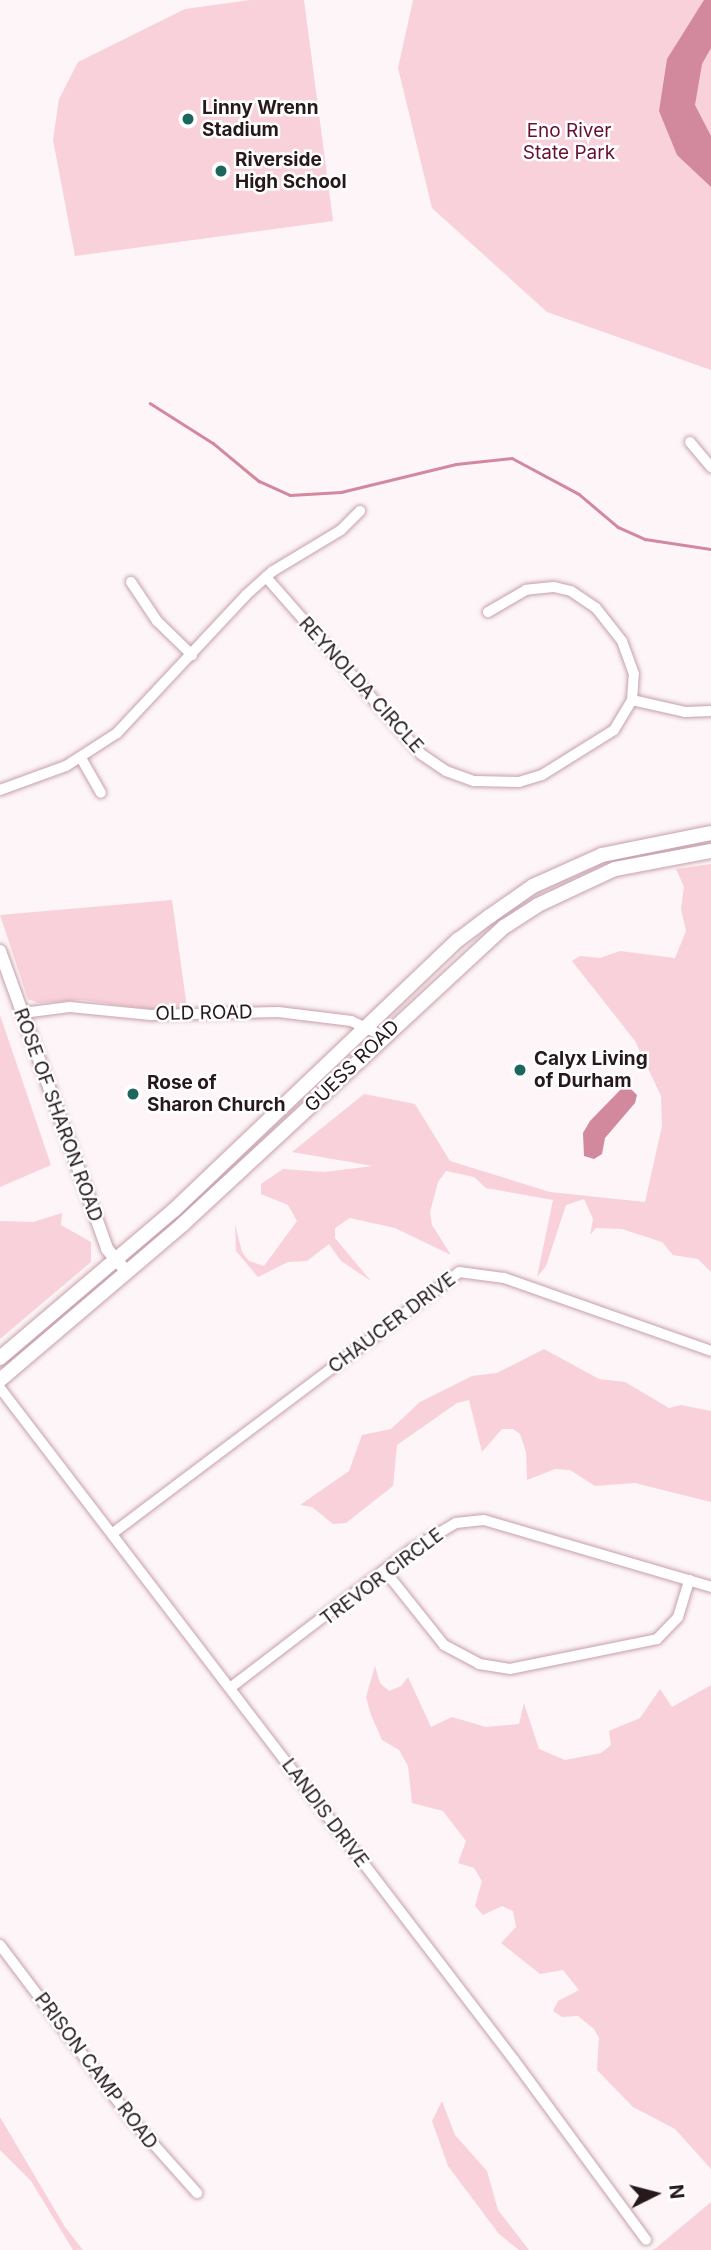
<!DOCTYPE html>
<html>
<head>
<meta charset="utf-8">
<style>
  body { margin:0 }
  #map { position:relative; width:711px; height:2250px; overflow:hidden; background:#fdf5f7; font-family:Inter,sans-serif }
  div>[style] { position:absolute }
  .green>* { inset:0; background:#f8d1db }
  .water>* { inset:0; background:#d2889d }
  .stream>* { height:2.5px; margin:-1.25px; padding:0 1.25px; transform-origin:1.25px; border-radius:1.25px; background:#d2889d }
  .roads { filter:drop-shadow(0 0 2px #c7a0aa) drop-shadow(0 0 2px #c7a0aa) }
  .minor>* { height:10px; margin:-5px; padding:0 5px; transform-origin:5px; border-radius:5px; background:#fff }
  .tertiary>* { height:12px; margin:-6px; padding:0 6px; transform-origin:6px; border-radius:6px; background:#fff }
  .secondary>* { height:14px; margin:-7px; padding:0 7px; transform-origin:7px; border-radius:7px; background:#fff }
  .dots>* { width:19px; height:19px; translate:-50% -50%; box-sizing:border-box; border:4px solid #fff; border-radius:50% }
  span { translate:-50% -50%; white-space:nowrap; text-align:center; line-height:1.15; -webkit-text-stroke:5px #fff; paint-order:stroke }
  .poi-label { font-size:19px; color:#26181b; font-weight:700 }
  .left { translate:0 -50%; text-align:left }
  .park-label { font-size:19px; color:#670f34 }
  .street-label { font-size:19px; color:#26181b }
  .north { position:absolute; left:620px; top:2159px; width:70px; height:70px; -webkit-text-stroke:5px #fff; paint-order:stroke; rotate:84deg; font-size:19px; font-weight:700; line-height:28px; text-align:center; color:#26181b }
  .north::after { content:''; display:block; margin:auto; width:24px; height:32px; background:#26181b; clip-path:polygon(50% 0,100% 100%,50% 72%,0 100%) }
</style>
</head>
<body>
<div id="map">
  <div class="green">
    <i style="clip-path:polygon(250px 0,304px 0,333px 221px,75px 256px,53px 140px,59px 99px,78px 62px,185px 9px)"></i>
    <i style="clip-path:polygon(413px 0,711px 0,711px 370px,547px 312px,432px 208px,398px 68px)"></i>
    <i style="clip-path:polygon(711px 864px,711px 1272px,698px 1259px,673px 1255px,662px 1242px,622px 1229px,596px 1228px,590px 1235px,593px 1219px,584px 1199px,566px 1205px,546px 1266px,537px 1277px,553px 1200px,486px 1188px,474px 1177px,446px 1171px,438px 1182px,430px 1212px,432px 1225px,451px 1255px,395px 1228px,350px 1218px,335px 1228px,335px 1238px,371px 1281px,341px 1261px,329px 1244px,307px 1261px,288px 1262px,258px 1277px,236px 1251px,235px 1224px,242px 1252px,249px 1261px,264px 1266px,297px 1221px,288px 1205px,261px 1194px,261px 1184px,283px 1169px,324px 1172px,373px 1166px,292px 1152px,364px 1094px,415px 1104px,450px 1161px,550px 1192px,645px 1202px,662px 1126px,661px 1096px,635px 1041px,572px 961px,580px 956px,600px 958px,620px 951px,675px 958px,686px 931px,681px 909px,684px 887px,676px 869px)"></i>
    <i style="clip-path:polygon(172px 900px,187px 1008px,149px 1009px,82px 1000px,38px 1003px,28px 999px,0 915px)"></i>
    <i style="clip-path:polygon(0 1015px,51px 1165px,0 1187px)"></i>
    <i style="clip-path:polygon(62px 1213px,61px 1225px,91px 1242px,91px 1262px,0 1339px,0 1221px,33px 1222px)"></i>
    <i style="clip-path:polygon(544px 1349px,599px 1379px,625px 1382px,669px 1408px,681px 1405px,711px 1411px,711px 1502px,635px 1483px,595px 1486px,570px 1470px,555px 1469px,527px 1480px,526px 1452px,520px 1434px,513px 1429px,502px 1429px,482px 1452px,469px 1400px,457px 1403px,397px 1445px,393px 1486px,346px 1523px,333px 1524px,312px 1507px,300px 1505px,349px 1471px,362px 1435px,391px 1429px,420px 1402px,472px 1376px,497px 1373px)"></i>
    <i style="clip-path:polygon(375px 1666px,380px 1683px,389px 1691px,401px 1686px,408px 1677px,431px 1727px,452px 1717px,486px 1727px,519px 1724px,524px 1703px,539px 1749px,565px 1760px,601px 1753px,611px 1745px,609px 1731px,640px 1718px,660px 1689px,672px 1707px,711px 1685px,711px 2169px,675px 2129px,633px 2107px,597px 2070px,599px 2038px,594px 2029px,578px 2016px,562px 2017px,553px 2011px,558px 2001px,579px 1990px,563px 1970px,540px 1974px,501px 1943px,516px 1927px,513px 1911px,502px 1906px,483px 1915px,475px 1906px,482px 1881px,474px 1868px,458px 1863px,466px 1841px,443px 1811px,412px 1803px,408px 1766px,399px 1750px,382px 1740px,371px 1715px,366px 1697px)"></i>
    <i style="clip-path:polygon(442px 2101px,455px 2135px,487px 2171px,498px 2210px,529px 2250px,519px 2250px,499px 2234px,448px 2166px,432px 2121px)"></i>
    <i style="clip-path:polygon(0 2117px,65px 2227px,83px 2250px,73px 2250px,31px 2181px,0 2150px)"></i>
    <i style="clip-path:polygon(711px 2202px,711px 2250px,651px 2250px,656px 2248px)"></i>
  </div>
  <div class="water">
    <i style="clip-path:polygon(704px 0,711px 0,711px 48px,702px 64px,695px 105px,711px 136px,711px 187px,677px 155px,659px 111px,667px 59px)"></i>
    <i style="clip-path:polygon(626px 1084px,637px 1095px,635px 1103px,605px 1138px,602px 1154px,594px 1159px,584px 1156px,583px 1133px,590px 1121px)"></i>
  </div>
  <div class="stream">
    <i style="left:150px;top:403px;width:75px;rotate:32.4deg"></i>
    <i style="left:213px;top:443px;width:60px;rotate:39.6deg"></i>
    <i style="left:259px;top:481px;width:34px;rotate:24deg"></i>
    <i style="left:290px;top:495px;width:51px;rotate:-3.4deg"></i>
    <i style="left:341px;top:492px;width:118px;rotate:-13.7deg"></i>
    <i style="left:456px;top:464px;width:56px;rotate:-6.1deg"></i>
    <i style="left:512px;top:458px;width:76px;rotate:28.2deg"></i>
    <i style="left:579px;top:494px;width:51px;rotate:40.2deg"></i>
    <i style="left:618px;top:527px;width:30px;rotate:24deg"></i>
    <i style="left:645px;top:539px;width:67px;rotate:8.6deg"></i>
  </div>
  <div class="roads">
    <div class="minor">
      <i style="left:690px;top:442px;width:33px;rotate:50deg"></i>
      <i style="left:266px;top:577px;width:235px;rotate:48.8deg"></i>
      <i style="left:421px;top:754px;width:30px;rotate:34deg"></i>
      <i style="left:446px;top:771px;width:30px;rotate:20deg"></i>
      <i style="left:474px;top:781px;width:45px;rotate:1.3deg"></i>
      <i style="left:519px;top:782px;width:24px;rotate:-17deg"></i>
      <i style="left:542px;top:775px;width:85px;rotate:-32deg"></i>
      <i style="left:614px;top:730px;width:35px;rotate:-59deg"></i>
      <i style="left:632px;top:700px;width:26px;rotate:-86deg"></i>
      <i style="left:634px;top:674px;width:35px;rotate:-110deg"></i>
      <i style="left:622px;top:641px;width:42px;rotate:-128.2deg"></i>
      <i style="left:596px;top:608px;width:30px;rotate:-146deg"></i>
      <i style="left:571px;top:591px;width:18px;rotate:-167deg"></i>
      <i style="left:553px;top:587px;width:27px;rotate:174deg"></i>
      <i style="left:526px;top:590px;width:44px;rotate:149.9deg"></i>
      <i style="left:131px;top:582px;width:47px;rotate:56.3deg"></i>
      <i style="left:157px;top:621px;width:49px;rotate:44.2deg"></i>
      <i style="left:632px;top:700px;width:54px;rotate:12.8deg"></i>
      <i style="left:685px;top:712px;width:26px;rotate:-2deg"></i>
      <i style="left:81px;top:758px;width:40px;rotate:60.3deg"></i>
      <i style="left:0;top:790px;width:70px;rotate:-20deg"></i>
      <i style="left:66px;top:766px;width:61px;rotate:-32.9deg"></i>
      <i style="left:117px;top:733px;width:189px;rotate:-46.9deg"></i>
      <i style="left:246px;top:595px;width:36px;rotate:-42deg"></i>
      <i style="left:273px;top:571px;width:79px;rotate:-31.1deg"></i>
      <i style="left:341px;top:530px;width:27px;rotate:-45deg"></i>
      <i style="left:23px;top:1013px;width:47px;rotate:-7.3deg"></i>
      <i style="left:70px;top:1007px;width:81px;rotate:5.6deg"></i>
      <i style="left:151px;top:1015px;width:127px;rotate:-1.4deg"></i>
      <i style="left:278px;top:1012px;width:74px;rotate:7deg"></i>
      <i style="left:351px;top:1021px;width:35px;rotate:25deg"></i>
      <i style="left:0;top:1388px;width:846px;rotate:52.59deg"></i>
      <i style="left:514px;top:2060px;width:223px;rotate:53.7deg"></i>
      <i style="left:113px;top:1533px;width:433px;rotate:-37deg"></i>
      <i style="left:459px;top:1272px;width:45px;rotate:7.6deg"></i>
      <i style="left:504px;top:1278px;width:219px;rotate:19.4deg"></i>
      <i style="left:385px;top:1571px;width:95px;rotate:51.4deg"></i>
      <i style="left:444px;top:1645px;width:40px;rotate:28deg"></i>
      <i style="left:479px;top:1664px;width:31px;rotate:9deg"></i>
      <i style="left:510px;top:1669px;width:150px;rotate:-11.5deg"></i>
      <i style="left:657px;top:1639px;width:30px;rotate:-46deg"></i>
      <i style="left:678px;top:1617px;width:39px;rotate:-73deg"></i>
      <i style="left:230px;top:1688px;width:229px;rotate:-37.4deg"></i>
      <i style="left:412px;top:1549px;width:51px;rotate:-30.6deg"></i>
      <i style="left:456px;top:1523px;width:28px;rotate:-6deg"></i>
      <i style="left:484px;top:1520px;width:237px;rotate:16.4deg"></i>
      <i style="left:0;top:1945px;width:219px;rotate:53deg"></i>
      <i style="left:132px;top:2120px;width:98px;rotate:48.3deg"></i>
    </div>
    <div class="tertiary">
      <i style="left:0;top:951px;width:317px;rotate:70.2deg"></i>
      <i style="left:107px;top:1249px;width:23px;rotate:49deg"></i>
    </div>
    <div class="secondary">
      <i style="left:0;top:1358px;width:228px;rotate:-40.4deg"></i>
      <i style="left:174px;top:1210px;width:392px;rotate:-43.6deg"></i>
      <i style="left:458px;top:940px;width:40px;rotate:-37deg"></i>
      <i style="left:490px;top:916px;width:52px;rotate:-34.9deg"></i>
      <i style="left:533px;top:886px;width:76px;rotate:-24.2deg"></i>
      <i style="left:602px;top:855px;width:111px;rotate:-11.4deg"></i>
      <i style="left:0;top:1380px;width:240px;rotate:-40.4deg"></i>
      <i style="left:183px;top:1224px;width:437px;rotate:-42.8deg"></i>
      <i style="left:504px;top:927px;width:40px;rotate:-32.9deg"></i>
      <i style="left:538px;top:905px;width:85px;rotate:-25.1deg"></i>
      <i style="left:615px;top:869px;width:98px;rotate:-10.6deg"></i>
    </div>
  </div>
  <div class="dots">
    <i style="left:188px;top:119px;background:#1d665c"></i>
    <i style="left:221px;top:171px;background:#1d665c"></i>
    <i style="left:520px;top:1070px;background:#1d665c"></i>
    <i style="left:133px;top:1094px;background:#1d665c"></i>
  </div>
  <div class="poi-label">
    <span class="left" style="left:202px;top:119px">Linny Wrenn<br>Stadium</span>
    <span class="left" style="left:235px;top:171px">Riverside<br>High School</span>
    <span class="left" style="left:534px;top:1070px">Calyx Living<br>of Durham</span>
    <span class="left" style="left:147px;top:1094px">Rose of<br>Sharon Church</span>
  </div>
  <div class="park-label">
    <span style="left:569px;top:142px">Eno River<br>State Park</span>
  </div>
  <div class="street-label">
    <span style="left:361px;top:685px;rotate:48deg">REYNOLDA CIRCLE</span>
    <span style="left:204px;top:1013px;rotate:-1deg">OLD ROAD</span>
    <span style="left:352px;top:1066px;rotate:-44deg">GUESS ROAD</span>
    <span style="left:58px;top:1115px;rotate:70deg">ROSE OF SHARON ROAD</span>
    <span style="left:392px;top:1323px;rotate:-37deg">CHAUCER DRIVE</span>
    <span style="left:382px;top:1577px;rotate:-37deg">TREVOR CIRCLE</span>
    <span style="left:325px;top:1813px;rotate:53deg">LANDIS DRIVE</span>
    <span style="left:96px;top:2071px;rotate:53deg">PRISON CAMP ROAD</span>
  </div>
  <div class="north">N</div>
</div>
</body>
</html>
